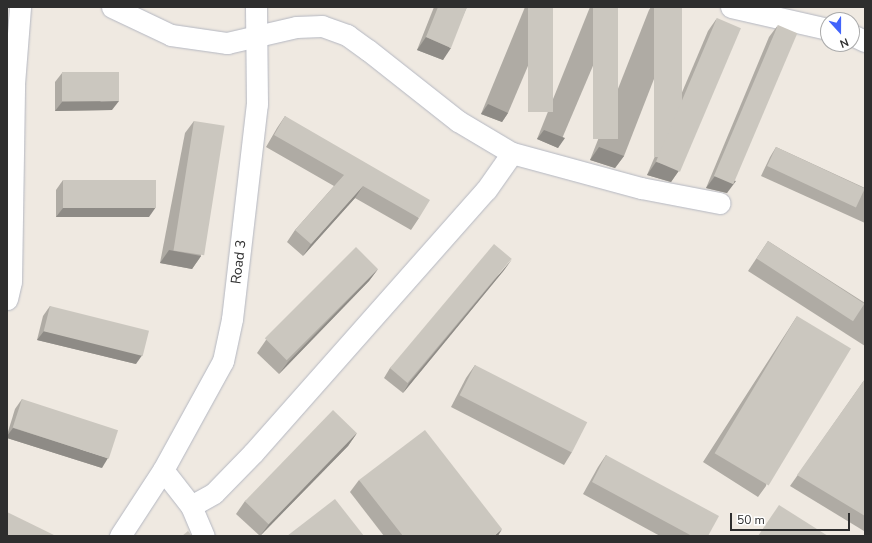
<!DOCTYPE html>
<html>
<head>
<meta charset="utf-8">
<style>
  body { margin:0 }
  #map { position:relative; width:872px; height:543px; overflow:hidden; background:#efe9e1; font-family:"Nunito Sans",sans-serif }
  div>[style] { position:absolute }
  .roads { filter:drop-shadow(0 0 1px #b4b7c1) drop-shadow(0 0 1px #b4b7c1) }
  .minor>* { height:21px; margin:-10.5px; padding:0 10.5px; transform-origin:10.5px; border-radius:10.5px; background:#fff }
  .wall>* { inset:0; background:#afaba4 }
  .shaded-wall>* { inset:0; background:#8e8b86 }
  .building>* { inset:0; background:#cbc7bf; transform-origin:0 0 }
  span { translate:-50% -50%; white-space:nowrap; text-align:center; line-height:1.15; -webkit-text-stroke:4px #fff; paint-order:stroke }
  .street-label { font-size:14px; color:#2e2e2e }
  .frame { position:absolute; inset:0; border:8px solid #2e2e2e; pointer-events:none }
  .north { position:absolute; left:820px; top:12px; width:40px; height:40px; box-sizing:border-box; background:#fff; border:1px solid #ababab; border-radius:50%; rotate:159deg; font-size:11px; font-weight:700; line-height:16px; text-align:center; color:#2e2e2e }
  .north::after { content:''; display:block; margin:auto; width:14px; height:18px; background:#4264fb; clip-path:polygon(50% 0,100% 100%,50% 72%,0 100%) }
  .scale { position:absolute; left:730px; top:513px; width:120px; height:18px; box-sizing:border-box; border:2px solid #2e2e2e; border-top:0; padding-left:5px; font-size:12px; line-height:14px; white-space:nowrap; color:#2e2e2e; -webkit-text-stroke:3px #fff; paint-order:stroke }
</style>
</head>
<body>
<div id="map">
  <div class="roads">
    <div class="minor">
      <i style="left:112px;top:7px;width:65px;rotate:25.4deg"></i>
      <i style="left:171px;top:35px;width:57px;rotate:8.1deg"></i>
      <i style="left:227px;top:43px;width:71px;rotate:-13.1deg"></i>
      <i style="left:296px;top:27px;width:26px;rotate:-2deg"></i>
      <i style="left:322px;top:26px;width:27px;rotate:20deg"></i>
      <i style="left:347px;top:35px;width:26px;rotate:36deg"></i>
      <i style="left:368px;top:50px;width:115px;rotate:38.3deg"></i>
      <i style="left:458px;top:121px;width:63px;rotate:30.7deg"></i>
      <i style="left:512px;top:153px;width:134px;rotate:15.2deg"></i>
      <i style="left:641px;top:188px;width:80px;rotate:10.8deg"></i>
      <i style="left:731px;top:7px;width:99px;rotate:12.8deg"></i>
      <i style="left:852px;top:35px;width:14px;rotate:25deg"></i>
      <i style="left:7px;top:299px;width:18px;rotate:-77deg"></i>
      <i style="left:11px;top:281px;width:197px;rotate:-89.1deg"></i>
      <i style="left:14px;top:84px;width:77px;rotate:-85.5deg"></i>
      <i style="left:163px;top:470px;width:46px;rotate:52.1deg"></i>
      <i style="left:191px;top:506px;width:33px;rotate:67deg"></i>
      <i style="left:191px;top:506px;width:26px;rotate:-29deg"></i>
      <i style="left:214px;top:493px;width:56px;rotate:-45.7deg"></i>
      <i style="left:253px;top:453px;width:351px;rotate:-48.5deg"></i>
      <i style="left:486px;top:190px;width:45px;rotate:-54.9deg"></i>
      <i style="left:120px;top:536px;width:79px;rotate:-56.9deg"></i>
      <i style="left:163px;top:470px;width:124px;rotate:-61.2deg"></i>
      <i style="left:223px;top:361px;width:43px;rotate:-77.9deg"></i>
      <i style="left:232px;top:319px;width:216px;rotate:-83.4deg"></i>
      <i style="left:257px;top:104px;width:97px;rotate:-90.6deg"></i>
    </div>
  </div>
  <div class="wall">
    <i style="clip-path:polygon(434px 7px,467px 7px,443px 60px,417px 50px)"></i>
    <i style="clip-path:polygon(525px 7px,553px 7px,508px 113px,502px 122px,481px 114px)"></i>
    <i style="clip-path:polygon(590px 7px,618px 7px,558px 148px,537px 139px)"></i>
    <i style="clip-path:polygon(651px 7px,682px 7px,624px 156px,615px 168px,590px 160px,649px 10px)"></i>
    <i style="clip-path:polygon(717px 18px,680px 169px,671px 182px,647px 175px,708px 31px)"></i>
    <i style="clip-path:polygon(778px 25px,727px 193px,706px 188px,769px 37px)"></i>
    <i style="clip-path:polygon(62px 73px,112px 110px,55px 111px,55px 82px)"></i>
    <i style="clip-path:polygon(285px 116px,419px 218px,411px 230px,355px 198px,303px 256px,287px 242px,295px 230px,334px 186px,266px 147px,277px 128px)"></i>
    <i style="clip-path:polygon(194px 121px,201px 256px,192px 269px,160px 263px,185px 133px)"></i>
    <i style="clip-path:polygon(776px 147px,865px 188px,865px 223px,761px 176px,770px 157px)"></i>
    <i style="clip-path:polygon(63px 180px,149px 217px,56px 217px,56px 190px)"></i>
    <i style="clip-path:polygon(768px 241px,865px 303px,865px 346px,748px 271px)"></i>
    <i style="clip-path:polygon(378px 269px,369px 281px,279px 374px,257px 353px,266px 340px)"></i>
    <i style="clip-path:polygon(505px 269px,403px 393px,384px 378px,390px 368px)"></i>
    <i style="clip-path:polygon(50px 306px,136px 364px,37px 340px,43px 316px)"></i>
    <i style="clip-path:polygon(797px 316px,766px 486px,758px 497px,703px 462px,790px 327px)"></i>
    <i style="clip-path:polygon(475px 365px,572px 452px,564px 465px,451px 407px,466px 378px)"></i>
    <i style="clip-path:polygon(865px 379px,865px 530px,864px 531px,790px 486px)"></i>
    <i style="clip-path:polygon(22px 399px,102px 468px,7px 438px,7px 435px,15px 409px)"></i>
    <i style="clip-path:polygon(357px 433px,348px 446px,260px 536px,236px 514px,245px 501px)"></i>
    <i style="clip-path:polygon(606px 455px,708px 536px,660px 536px,583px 494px,598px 467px)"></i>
    <i style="clip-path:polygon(359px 480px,498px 536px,384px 536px,350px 492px)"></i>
  </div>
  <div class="shaded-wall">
    <i style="clip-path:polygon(426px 37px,451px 48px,443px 60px,417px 50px)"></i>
    <i style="clip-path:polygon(119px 101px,112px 110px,55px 111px,62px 102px)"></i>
    <i style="clip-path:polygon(488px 104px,508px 113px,502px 122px,481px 114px)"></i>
    <i style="clip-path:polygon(544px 130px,565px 138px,558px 148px,537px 139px)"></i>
    <i style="clip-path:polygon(599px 147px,624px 156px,615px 168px,590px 160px)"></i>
    <i style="clip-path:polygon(656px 162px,680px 169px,671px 182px,647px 175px)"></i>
    <i style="clip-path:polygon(715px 176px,736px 181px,727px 193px,706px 188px)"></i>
    <i style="clip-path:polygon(363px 186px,355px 198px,303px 256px,311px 244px)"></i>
    <i style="clip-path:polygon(156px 207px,149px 217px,56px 217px,63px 208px)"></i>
    <i style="clip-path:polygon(169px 250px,201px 256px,192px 269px,160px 263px)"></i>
    <i style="clip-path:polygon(512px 259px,505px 269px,403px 393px,409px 383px)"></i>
    <i style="clip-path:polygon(378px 269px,369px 281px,279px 374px,288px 362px)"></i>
    <i style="clip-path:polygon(44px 331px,143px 354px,136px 364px,37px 340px)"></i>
    <i style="clip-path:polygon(13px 428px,108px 458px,102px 468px,7px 438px,7px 436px)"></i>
    <i style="clip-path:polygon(357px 433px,348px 446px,260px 536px,269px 524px)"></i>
    <i style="clip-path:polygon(502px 529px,498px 536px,494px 536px)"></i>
  </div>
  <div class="building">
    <i style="clip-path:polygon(438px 7px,467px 7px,451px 48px,426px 37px)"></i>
    <i style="left:528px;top:7px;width:25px;height:105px"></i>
    <i style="left:593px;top:7px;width:25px;height:132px"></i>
    <i style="left:654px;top:7px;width:28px;height:150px"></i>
    <i style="left:717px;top:18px;width:26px;height:156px;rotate:23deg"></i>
    <i style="left:778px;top:25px;width:21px;height:164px;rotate:23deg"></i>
    <i style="left:119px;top:72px;width:29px;height:57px;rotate:90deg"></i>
    <i style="clip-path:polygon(285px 116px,430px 200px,419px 218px,363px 186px,311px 244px,295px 230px,344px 175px,274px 135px)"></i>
    <i style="left:194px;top:121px;width:31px;height:131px;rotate:9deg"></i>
    <i style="left:776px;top:147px;width:98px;height:21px;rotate:25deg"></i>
    <i style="left:63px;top:180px;width:93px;height:28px"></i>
    <i style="left:768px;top:241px;width:115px;height:21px;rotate:33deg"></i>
    <i style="left:494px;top:244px;width:23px;height:162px;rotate:40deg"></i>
    <i style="left:356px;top:247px;width:31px;height:129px;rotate:45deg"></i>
    <i style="left:50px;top:306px;width:102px;height:26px;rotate:14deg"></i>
    <i style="left:797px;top:316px;width:63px;height:160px;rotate:31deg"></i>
    <i style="left:475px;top:365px;width:126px;height:34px;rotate:27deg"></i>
    <i style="clip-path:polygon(865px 379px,865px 516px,797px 475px)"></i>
    <i style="left:22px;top:399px;width:101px;height:30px;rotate:18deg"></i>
    <i style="left:333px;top:410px;width:33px;height:127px;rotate:44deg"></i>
    <i style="clip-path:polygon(425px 430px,502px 529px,494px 536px,403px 536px,359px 480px)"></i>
    <i style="clip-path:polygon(606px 455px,719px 516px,708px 536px,692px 536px,592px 482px)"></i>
    <i style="clip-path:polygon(335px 499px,364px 536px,287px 536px)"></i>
    <i style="clip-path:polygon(779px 505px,828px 536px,758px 536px)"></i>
    <i style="clip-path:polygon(7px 512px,56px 536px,7px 536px)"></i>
    <i style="clip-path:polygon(188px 531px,192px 536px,182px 536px)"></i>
  </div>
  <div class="street-label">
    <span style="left:239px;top:262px;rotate:-83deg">Road 3</span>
  </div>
  <div class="frame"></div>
  <div class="north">N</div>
  <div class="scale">50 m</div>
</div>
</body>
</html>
